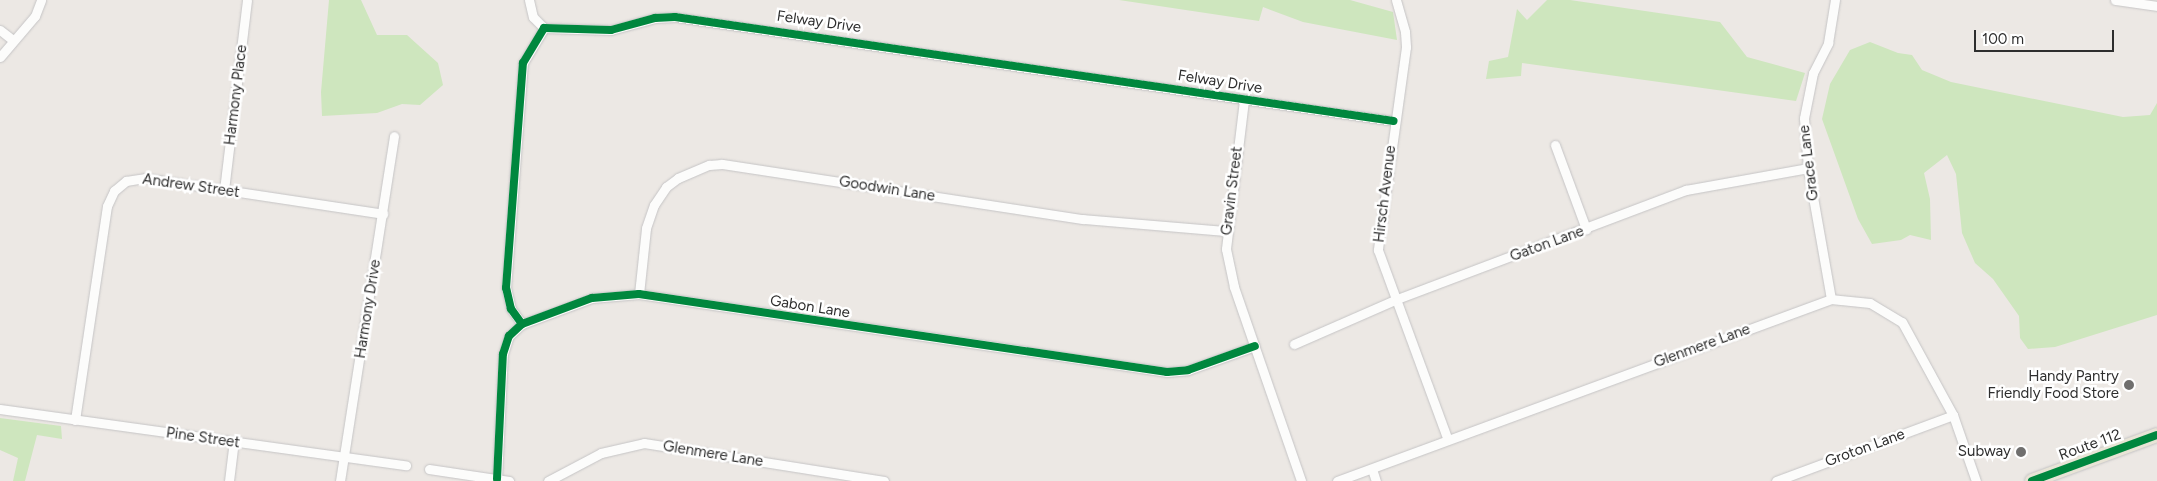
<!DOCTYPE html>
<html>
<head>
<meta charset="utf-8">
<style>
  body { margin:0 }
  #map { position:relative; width:2157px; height:481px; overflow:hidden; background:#ece8e4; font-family:Figtree,sans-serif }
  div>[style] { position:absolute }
  .green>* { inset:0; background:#cee6be }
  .roads { filter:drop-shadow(0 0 1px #c5c4c5) drop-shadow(0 0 1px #c5c4c5) }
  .minor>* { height:9px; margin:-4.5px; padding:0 4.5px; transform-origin:4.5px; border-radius:4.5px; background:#fcfcfb }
  .primary>* { height:14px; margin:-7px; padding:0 7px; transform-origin:7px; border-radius:7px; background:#e8e4d6 }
  .cycleway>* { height:8px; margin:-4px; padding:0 4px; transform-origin:4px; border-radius:4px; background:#00873e }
  .dots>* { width:14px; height:14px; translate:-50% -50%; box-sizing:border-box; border:2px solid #fff; border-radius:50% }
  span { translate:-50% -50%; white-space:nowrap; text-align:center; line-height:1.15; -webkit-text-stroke:5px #fff; paint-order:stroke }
  .street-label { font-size:15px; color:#2e2e2e }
  .poi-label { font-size:15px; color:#2e2e2e }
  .right { translate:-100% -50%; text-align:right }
  .scale { position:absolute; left:1974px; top:30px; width:140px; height:22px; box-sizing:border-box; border:2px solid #2e2e2e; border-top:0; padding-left:6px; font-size:15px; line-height:18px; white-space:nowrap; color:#2e2e2e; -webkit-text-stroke:4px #fff; paint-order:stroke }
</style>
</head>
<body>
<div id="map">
  <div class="green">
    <i style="clip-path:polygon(329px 0,361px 0,377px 35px,407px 35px,438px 63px,443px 85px,420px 105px,402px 104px,377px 113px,322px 116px,321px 92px)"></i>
    <i style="clip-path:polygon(1119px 0,1350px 0,1393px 12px,1397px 40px,1303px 22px,1263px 7px,1259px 21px)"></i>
    <i style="clip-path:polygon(1547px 0,1570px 0,1720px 22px,1747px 57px,1805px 73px,1796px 101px,1522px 63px,1521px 76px,1486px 79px,1489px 61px,1508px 57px,1517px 9px,1527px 20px)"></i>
    <i style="clip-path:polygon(1870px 42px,1898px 53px,1912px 55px,1922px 70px,1951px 82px,2123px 117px,2150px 115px,2157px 103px,2157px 315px,2055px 347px,2028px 349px,2020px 338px,2019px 316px,1993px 279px,1975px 263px,1962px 233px,1956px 174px,1947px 155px,1924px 173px,1930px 199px,1931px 240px,1910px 235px,1901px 240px,1872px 244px,1858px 219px,1822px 119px,1830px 84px,1850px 50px)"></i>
    <i style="clip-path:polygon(0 418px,61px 426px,62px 439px,37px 435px,25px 481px,13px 481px,18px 458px,0 450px)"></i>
  </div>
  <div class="roads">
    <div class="minor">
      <i style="left:529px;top:0;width:17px;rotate:77deg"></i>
      <i style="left:533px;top:17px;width:16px;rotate:45deg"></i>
      <i style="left:1396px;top:0;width:33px;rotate:74deg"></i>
      <i style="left:1405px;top:32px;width:15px;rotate:86deg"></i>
      <i style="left:1406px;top:47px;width:205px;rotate:97.9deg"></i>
      <i style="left:1378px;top:250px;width:200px;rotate:69.8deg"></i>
      <i style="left:2115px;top:0;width:42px;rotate:8.1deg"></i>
      <i style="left:0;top:30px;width:16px;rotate:38deg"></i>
      <i style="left:0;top:57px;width:54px;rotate:-49.5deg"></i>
      <i style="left:35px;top:16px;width:17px;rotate:-69deg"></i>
      <i style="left:1244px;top:100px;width:150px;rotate:96.9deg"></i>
      <i style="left:1226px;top:249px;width:39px;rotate:78deg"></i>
      <i style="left:1234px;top:287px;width:205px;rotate:70.9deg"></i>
      <i style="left:1555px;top:145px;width:90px;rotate:69.7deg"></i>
      <i style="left:224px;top:190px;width:191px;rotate:-83.1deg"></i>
      <i style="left:639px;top:294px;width:66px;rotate:-83.9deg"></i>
      <i style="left:646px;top:228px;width:24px;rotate:-71deg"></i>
      <i style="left:654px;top:205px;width:22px;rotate:-56deg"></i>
      <i style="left:666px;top:187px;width:15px;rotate:-37deg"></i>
      <i style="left:678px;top:178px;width:34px;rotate:-23deg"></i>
      <i style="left:709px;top:165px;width:13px;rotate:-4deg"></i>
      <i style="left:722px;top:164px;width:365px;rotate:8.7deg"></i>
      <i style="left:1083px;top:219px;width:144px;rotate:4.8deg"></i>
      <i style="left:1831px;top:299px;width:133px;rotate:-100deg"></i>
      <i style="left:1808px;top:168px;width:50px;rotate:-94.6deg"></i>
      <i style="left:1804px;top:118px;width:46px;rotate:-78.7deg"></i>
      <i style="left:1813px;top:73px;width:34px;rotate:-63deg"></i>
      <i style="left:1828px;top:43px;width:44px;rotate:-80.8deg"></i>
      <i style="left:522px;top:324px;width:19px;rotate:-126deg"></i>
      <i style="left:511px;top:309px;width:22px;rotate:-103deg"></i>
      <i style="left:506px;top:288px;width:226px;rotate:-85.7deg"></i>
      <i style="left:523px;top:63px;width:41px;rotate:-59deg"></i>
      <i style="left:544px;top:28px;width:67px;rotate:1.7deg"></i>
      <i style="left:611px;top:30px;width:46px;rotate:-15.3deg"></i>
      <i style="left:655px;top:18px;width:20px;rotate:-3deg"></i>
      <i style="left:675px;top:17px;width:726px;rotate:8.23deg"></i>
      <i style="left:1294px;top:344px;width:112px;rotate:-23.6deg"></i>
      <i style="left:1397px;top:299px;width:309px;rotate:-20.7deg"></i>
      <i style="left:1686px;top:190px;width:124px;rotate:-10.2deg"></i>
      <i style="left:0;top:409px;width:410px;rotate:7.9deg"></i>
      <i style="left:75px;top:420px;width:216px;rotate:-81.5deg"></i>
      <i style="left:107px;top:206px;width:17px;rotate:-65deg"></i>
      <i style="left:114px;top:191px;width:16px;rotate:-40deg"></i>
      <i style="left:126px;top:181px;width:20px;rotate:-9deg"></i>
      <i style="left:146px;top:178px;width:240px;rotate:8.6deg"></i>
      <i style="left:429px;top:469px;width:81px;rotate:8.5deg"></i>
      <i style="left:1372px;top:469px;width:13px;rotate:72deg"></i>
      <i style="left:497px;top:479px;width:125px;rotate:-87.3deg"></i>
      <i style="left:503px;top:354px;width:19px;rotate:-72deg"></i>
      <i style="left:509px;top:336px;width:18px;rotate:-43deg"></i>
      <i style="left:522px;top:324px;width:75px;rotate:-20.4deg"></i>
      <i style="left:592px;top:298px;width:47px;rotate:-4.9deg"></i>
      <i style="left:639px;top:294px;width:534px;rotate:8.4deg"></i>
      <i style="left:1167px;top:372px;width:21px;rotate:-5deg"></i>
      <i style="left:1188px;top:370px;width:71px;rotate:-19.7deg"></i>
      <i style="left:229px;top:481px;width:38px;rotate:-83deg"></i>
      <i style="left:340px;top:481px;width:349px;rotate:-81.1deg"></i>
      <i style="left:548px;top:481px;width:60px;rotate:-27.8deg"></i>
      <i style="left:601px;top:453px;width:44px;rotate:-13.1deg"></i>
      <i style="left:644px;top:443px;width:243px;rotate:9deg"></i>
      <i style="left:1337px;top:481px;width:526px;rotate:-20.22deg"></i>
      <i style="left:1831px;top:299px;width:39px;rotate:6deg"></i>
      <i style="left:1870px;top:303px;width:37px;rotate:31deg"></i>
      <i style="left:1902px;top:322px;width:106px;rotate:61.3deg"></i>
      <i style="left:1953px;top:415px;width:70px;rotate:70.8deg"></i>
      <i style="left:1776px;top:481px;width:189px;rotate:-20.4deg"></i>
    </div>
    <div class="primary">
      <i style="left:2032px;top:481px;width:133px;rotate:-20.2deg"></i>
    </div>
  </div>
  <div class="cycleway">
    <i style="left:522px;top:324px;width:19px;rotate:-126deg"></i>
    <i style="left:511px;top:309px;width:22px;rotate:-103deg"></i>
    <i style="left:506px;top:288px;width:226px;rotate:-85.7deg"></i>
    <i style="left:523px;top:63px;width:41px;rotate:-59deg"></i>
    <i style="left:544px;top:28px;width:67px;rotate:1.7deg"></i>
    <i style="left:611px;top:30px;width:46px;rotate:-15.3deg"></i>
    <i style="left:655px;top:18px;width:20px;rotate:-3deg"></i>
    <i style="left:675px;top:17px;width:726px;rotate:8.23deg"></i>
    <i style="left:497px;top:479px;width:125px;rotate:-87.3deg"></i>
    <i style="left:503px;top:354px;width:19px;rotate:-72deg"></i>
    <i style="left:509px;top:336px;width:18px;rotate:-43deg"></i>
    <i style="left:522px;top:324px;width:75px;rotate:-20.4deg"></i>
    <i style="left:592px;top:298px;width:47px;rotate:-4.9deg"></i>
    <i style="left:639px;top:294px;width:534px;rotate:8.4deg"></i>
    <i style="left:1167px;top:372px;width:21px;rotate:-5deg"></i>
    <i style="left:1188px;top:370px;width:71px;rotate:-19.7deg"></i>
    <i style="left:2032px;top:481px;width:133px;rotate:-20.2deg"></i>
  </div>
  <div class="dots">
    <i style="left:2129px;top:385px;background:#706f6e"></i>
    <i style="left:2021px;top:452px;background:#706f6e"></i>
  </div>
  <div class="street-label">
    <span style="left:819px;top:22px;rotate:8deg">Felway Drive</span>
    <span style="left:1220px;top:82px;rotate:9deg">Felway Drive</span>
    <span style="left:236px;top:95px;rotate:-83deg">Harmony Place</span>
    <span style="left:1809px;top:163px;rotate:-97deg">Grace Lane</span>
    <span style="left:191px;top:186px;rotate:8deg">Andrew Street</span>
    <span style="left:887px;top:189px;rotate:9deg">Goodwin Lane</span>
    <span style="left:1232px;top:191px;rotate:-83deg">Gravin Street</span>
    <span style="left:1385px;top:194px;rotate:-83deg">Hirsch Avenue</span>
    <span style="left:1547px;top:244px;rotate:-20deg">Gaton Lane</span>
    <span style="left:810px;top:307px;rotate:9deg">Gabon Lane</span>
    <span style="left:368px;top:309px;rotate:-81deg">Harmony Drive</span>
    <span style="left:1702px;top:346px;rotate:-20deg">Glenmere Lane</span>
    <span style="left:203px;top:438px;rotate:8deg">Pine Street</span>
    <span style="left:2090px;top:445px;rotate:-20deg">Route 112</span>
    <span style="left:1865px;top:448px;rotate:-20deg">Groton Lane</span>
    <span style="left:713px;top:454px;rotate:9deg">Glenmere Lane</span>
  </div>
  <div class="poi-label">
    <span class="right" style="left:2119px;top:385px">Handy Pantry<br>Friendly Food Store</span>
    <span class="right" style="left:2011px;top:452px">Subway</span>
  </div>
  <div class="scale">100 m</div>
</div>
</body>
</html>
